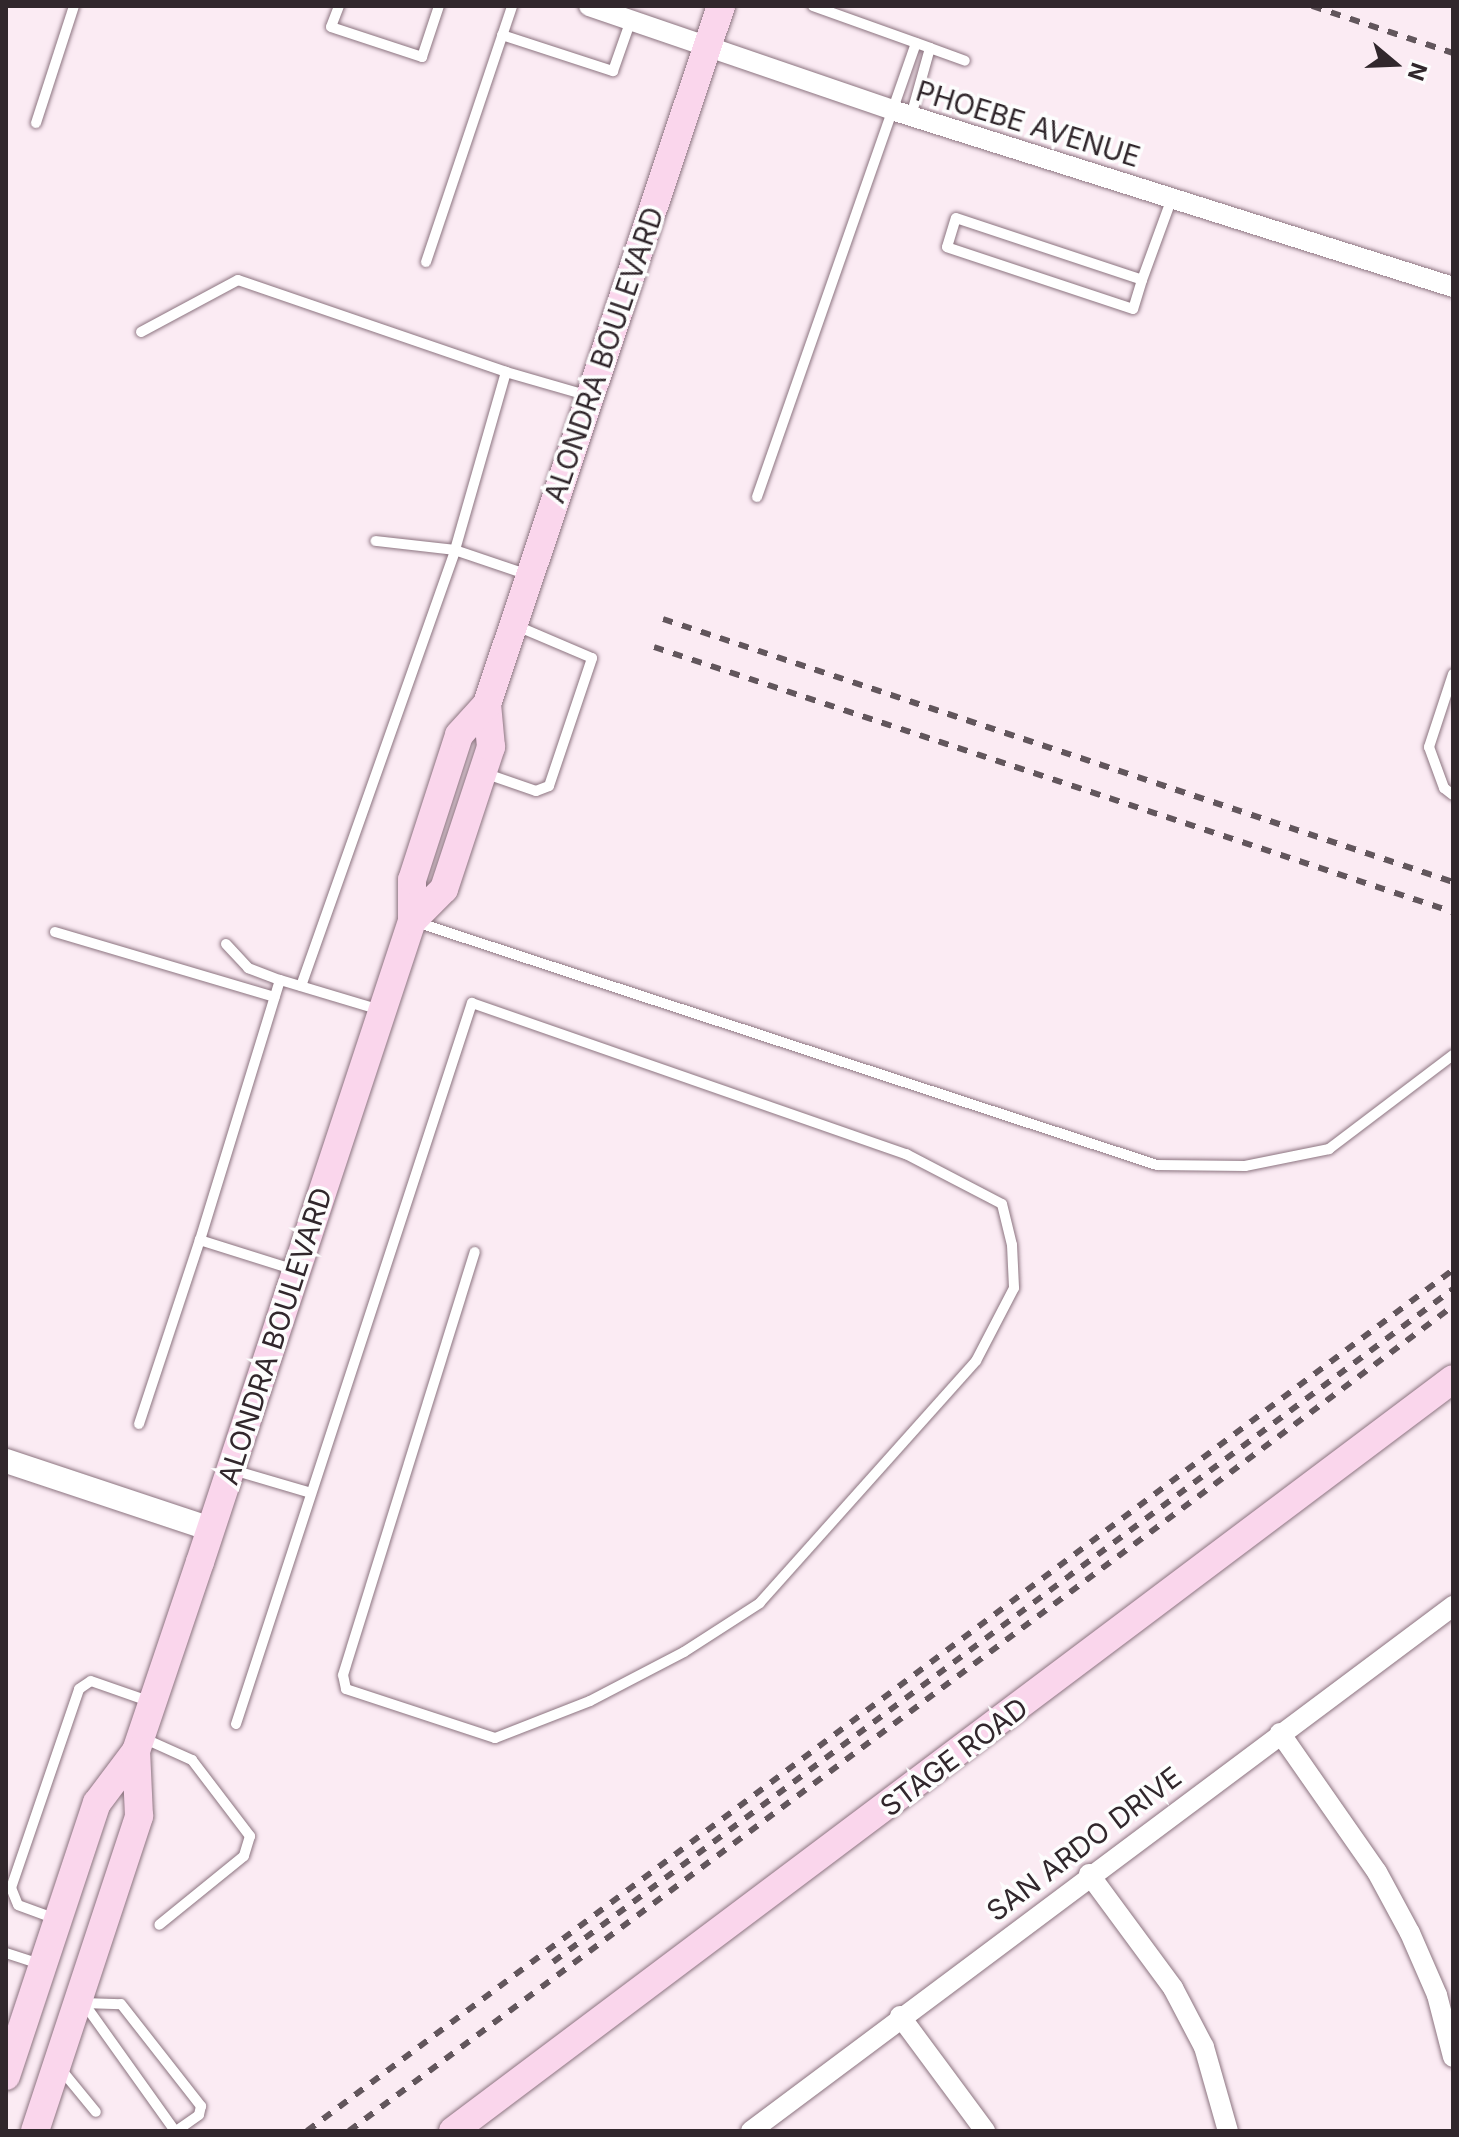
<!DOCTYPE html>
<html>
<head>
<meta charset="utf-8">
<style>
  body { margin:0 }
  #map { position:relative; width:1459px; height:2137px; overflow:hidden; background:#fbebf3; font-family:Inter,sans-serif }
  div>[style] { position:absolute }
  .roads { filter:drop-shadow(0 0 2px #8c7480) drop-shadow(0 0 2px #8c7480) }
  .service>* { height:10px; margin:-5px; padding:0 5px; transform-origin:5px; border-radius:5px; background:#fff }
  .minor>* { height:20px; margin:-10px; padding:0 10px; transform-origin:10px; border-radius:10px; background:#fff }
  .tertiary>* { height:24px; margin:-12px; padding:0 12px; transform-origin:12px; border-radius:12px; background:#fff }
  .secondary>* { height:28px; margin:-14px; padding:0 14px; transform-origin:14px; border-radius:14px; background:#fad6ec }
  .rail>* { height:6px; margin-top:-3px; transform-origin:0; background:repeating-linear-gradient(90deg,#62565c 0 10px,transparent 0 20px) }
  span { translate:-50% -50%; white-space:nowrap; text-align:center; line-height:1.15; -webkit-text-stroke:7px #fdfdfd; paint-order:stroke }
  .street-label { font-size:28px; color:#31272c }
  .frame { position:absolute; inset:0; border:8px solid #31272c; pointer-events:none }
  .north { position:absolute; left:1355px; top:24px; width:80px; height:80px; -webkit-text-stroke:6px #fdfdfd; paint-order:stroke; rotate:109deg; font-size:22px; font-weight:700; line-height:32px; text-align:center; color:#31272c }
  .north::after { content:''; display:block; margin:auto; width:28px; height:36px; background:#31272c; clip-path:polygon(50% 0,100% 100%,50% 72%,0 100%) }
</style>
</head>
<body>
<div id="map">
  <div class="roads">
    <div class="service">
      <i style="left:339px;top:6px;width:22px;rotate:111deg"></i>
      <i style="left:331px;top:27px;width:96px;rotate:18.2deg"></i>
      <i style="left:422px;top:57px;width:54px;rotate:-71.6deg"></i>
      <i style="left:813px;top:6px;width:124px;rotate:19.7deg"></i>
      <i style="left:930px;top:48px;width:71px;rotate:105.6deg"></i>
      <i style="left:502px;top:35px;width:117px;rotate:18deg"></i>
      <i style="left:613px;top:71px;width:54px;rotate:-70.6deg"></i>
      <i style="left:930px;top:48px;width:37px;rotate:20deg"></i>
      <i style="left:36px;top:123px;width:123px;rotate:-72deg"></i>
      <i style="left:426px;top:262px;width:270px;rotate:-71.4deg"></i>
      <i style="left:1142px;top:280px;width:30px;rotate:107deg"></i>
      <i style="left:1133px;top:309px;width:196px;rotate:-161.6deg"></i>
      <i style="left:947px;top:247px;width:30px;rotate:-73deg"></i>
      <i style="left:956px;top:218px;width:196px;rotate:18.4deg"></i>
      <i style="left:1142px;top:280px;width:87px;rotate:-69.9deg"></i>
      <i style="left:141px;top:332px;width:110px;rotate:-28.2deg"></i>
      <i style="left:238px;top:280px;width:283px;rotate:18.9deg"></i>
      <i style="left:506px;top:372px;width:185px;rotate:106deg"></i>
      <i style="left:455px;top:550px;width:80px;rotate:-173.5deg"></i>
      <i style="left:506px;top:372px;width:86px;rotate:16.1deg"></i>
      <i style="left:757px;top:497px;width:481px;rotate:-70.7deg"></i>
      <i style="left:1453px;top:674px;width:77px;rotate:108.2deg"></i>
      <i style="left:1429px;top:747px;width:44px;rotate:69.9deg"></i>
      <i style="left:1444px;top:788px;width:11px;rotate:38deg"></i>
      <i style="left:484px;top:773px;width:55px;rotate:19.1deg"></i>
      <i style="left:536px;top:791px;width:14px;rotate:-21deg"></i>
      <i style="left:549px;top:786px;width:135px;rotate:-71.4deg"></i>
      <i style="left:592px;top:658px;width:82px;rotate:-156.9deg"></i>
      <i style="left:416px;top:922px;width:780px;rotate:18.16deg"></i>
      <i style="left:1157px;top:1165px;width:88px;rotate:0.7deg"></i>
      <i style="left:1245px;top:1166px;width:86px;rotate:-11.4deg"></i>
      <i style="left:1329px;top:1149px;width:156px;rotate:-37.2deg"></i>
      <i style="left:55px;top:932px;width:229px;rotate:16.5deg"></i>
      <i style="left:226px;top:944px;width:33px;rotate:47deg"></i>
      <i style="left:248px;top:968px;width:34px;rotate:21deg"></i>
      <i style="left:301px;top:986px;width:462px;rotate:-70.5deg"></i>
      <i style="left:455px;top:550px;width:75px;rotate:18.7deg"></i>
      <i style="left:295px;top:1270px;width:100px;rotate:-162.5deg"></i>
      <i style="left:200px;top:1240px;width:272px;rotate:-72.9deg"></i>
      <i style="left:280px;top:980px;width:104px;rotate:16.7deg"></i>
      <i style="left:139px;top:1424px;width:194px;rotate:-71.7deg"></i>
      <i style="left:233px;top:1470px;width:81px;rotate:16.4deg"></i>
      <i style="left:236px;top:1724px;width:759px;rotate:-71.88deg"></i>
      <i style="left:472px;top:1003px;width:460px;rotate:19.2deg"></i>
      <i style="left:906px;top:1154px;width:108px;rotate:27.5deg"></i>
      <i style="left:1002px;top:1204px;width:42px;rotate:76.3deg"></i>
      <i style="left:1012px;top:1245px;width:43px;rotate:87.3deg"></i>
      <i style="left:1014px;top:1288px;width:82px;rotate:117.5deg"></i>
      <i style="left:976px;top:1361px;width:324px;rotate:131.8deg"></i>
      <i style="left:760px;top:1603px;width:90px;rotate:147.2deg"></i>
      <i style="left:684px;top:1652px;width:106px;rotate:152.5deg"></i>
      <i style="left:590px;top:1701px;width:102px;rotate:158.7deg"></i>
      <i style="left:495px;top:1738px;width:157px;rotate:-161.8deg"></i>
      <i style="left:346px;top:1689px;width:14px;rotate:-102deg"></i>
      <i style="left:343px;top:1675px;width:443px;rotate:-72.7deg"></i>
      <i style="left:143px;top:1738px;width:54px;rotate:24.2deg"></i>
      <i style="left:192px;top:1760px;width:96px;rotate:52.7deg"></i>
      <i style="left:250px;top:1836px;width:21px;rotate:107deg"></i>
      <i style="left:244px;top:1856px;width:109px;rotate:140.9deg"></i>
      <i style="left:56px;top:1919px;width:40px;rotate:-159.8deg"></i>
      <i style="left:18px;top:1905px;width:18px;rotate:-112deg"></i>
      <i style="left:11px;top:1888px;width:210px;rotate:-71.1deg"></i>
      <i style="left:79px;top:1689px;width:14px;rotate:-34deg"></i>
      <i style="left:91px;top:1681px;width:64px;rotate:19.3deg"></i>
      <i style="left:6px;top:1953px;width:38px;rotate:18deg"></i>
      <i style="left:83px;top:2002px;width:158px;rotate:54.5deg"></i>
      <i style="left:83px;top:2003px;width:38px;rotate:2deg"></i>
      <i style="left:121px;top:2004px;width:130px;rotate:51.9deg"></i>
      <i style="left:201px;top:2106px;width:9px;rotate:103deg"></i>
      <i style="left:199px;top:2115px;width:28px;rotate:145deg"></i>
      <i style="left:59px;top:2067px;width:58px;rotate:50.6deg"></i>
    </div>
    <div class="minor">
      <i style="left:589px;top:6px;width:320px;rotate:18.9deg"></i>
      <i style="left:892px;top:110px;width:588px;rotate:17.51deg"></i>
      <i style="left:1280px;top:1733px;width:169px;rotate:55.1deg"></i>
      <i style="left:1377px;top:1872px;width:69px;rotate:61.6deg"></i>
      <i style="left:1410px;top:1933px;width:68px;rotate:66.5deg"></i>
      <i style="left:1437px;top:1995px;width:64px;rotate:75.5deg"></i>
      <i style="left:1089px;top:1874px;width:142px;rotate:53.6deg"></i>
      <i style="left:1173px;top:1988px;width:67px;rotate:62.3deg"></i>
      <i style="left:1204px;top:2047px;width:87px;rotate:74.1deg"></i>
      <i style="left:900px;top:2016px;width:143px;rotate:53.5deg"></i>
      <i style="left:751px;top:2131px;width:877px;rotate:-36.79deg"></i>
    </div>
    <div class="tertiary">
      <i style="left:6px;top:1461px;width:216px;rotate:18.4deg"></i>
    </div>
    <div class="secondary">
      <i style="left:412px;top:921px;width:45px;rotate:-45deg"></i>
      <i style="left:444px;top:889px;width:150px;rotate:-71.7deg"></i>
      <i style="left:491px;top:747px;width:43px;rotate:-95.3deg"></i>
      <i style="left:487px;top:704px;width:736px;rotate:-71.47deg"></i>
      <i style="left:6px;top:2076px;width:288px;rotate:-71.6deg"></i>
      <i style="left:97px;top:1803px;width:65px;rotate:-53.1deg"></i>
      <i style="left:136px;top:1751px;width:200px;rotate:-71.3deg"></i>
      <i style="left:200px;top:1562px;width:675px;rotate:-71.7deg"></i>
      <i style="left:412px;top:921px;width:41px;rotate:-90deg"></i>
      <i style="left:412px;top:880px;width:152px;rotate:-72deg"></i>
      <i style="left:459px;top:735px;width:42px;rotate:-47.9deg"></i>
      <i style="left:35px;top:2131px;width:332px;rotate:-71.7deg"></i>
      <i style="left:139px;top:1816px;width:65px;rotate:-92.6deg"></i>
      <i style="left:453px;top:2131px;width:1251px;rotate:-36.94deg"></i>
    </div>
  </div>
  <div class="rail">
    <i style="left:1312px;top:6px;width:149px;rotate:18.4deg"></i>
    <i style="left:663px;top:619px;width:833px;rotate:18.41deg"></i>
    <i style="left:654px;top:647px;width:842px;rotate:18.35deg"></i>
    <i style="left:553px;top:1962px;width:1124px;rotate:-36.79deg"></i>
    <i style="left:307px;top:2131px;width:1433px;rotate:-36.92deg"></i>
    <i style="left:349px;top:2131px;width:1378px;rotate:-36.77deg"></i>
  </div>
  <div class="street-label">
    <span style="left:1028px;top:124px;rotate:17deg">PHOEBE AVENUE</span>
    <span style="left:604px;top:355px;rotate:-71deg">ALONDRA BOULEVARD</span>
    <span style="left:275px;top:1336px;rotate:-72deg">ALONDRA BOULEVARD</span>
    <span style="left:954px;top:1757px;rotate:-37deg">STAGE ROAD</span>
    <span style="left:1084px;top:1844px;rotate:-37deg">SAN ARDO DRIVE</span>
  </div>
  <div class="frame"></div>
  <div class="north">N</div>
</div>
</body>
</html>
